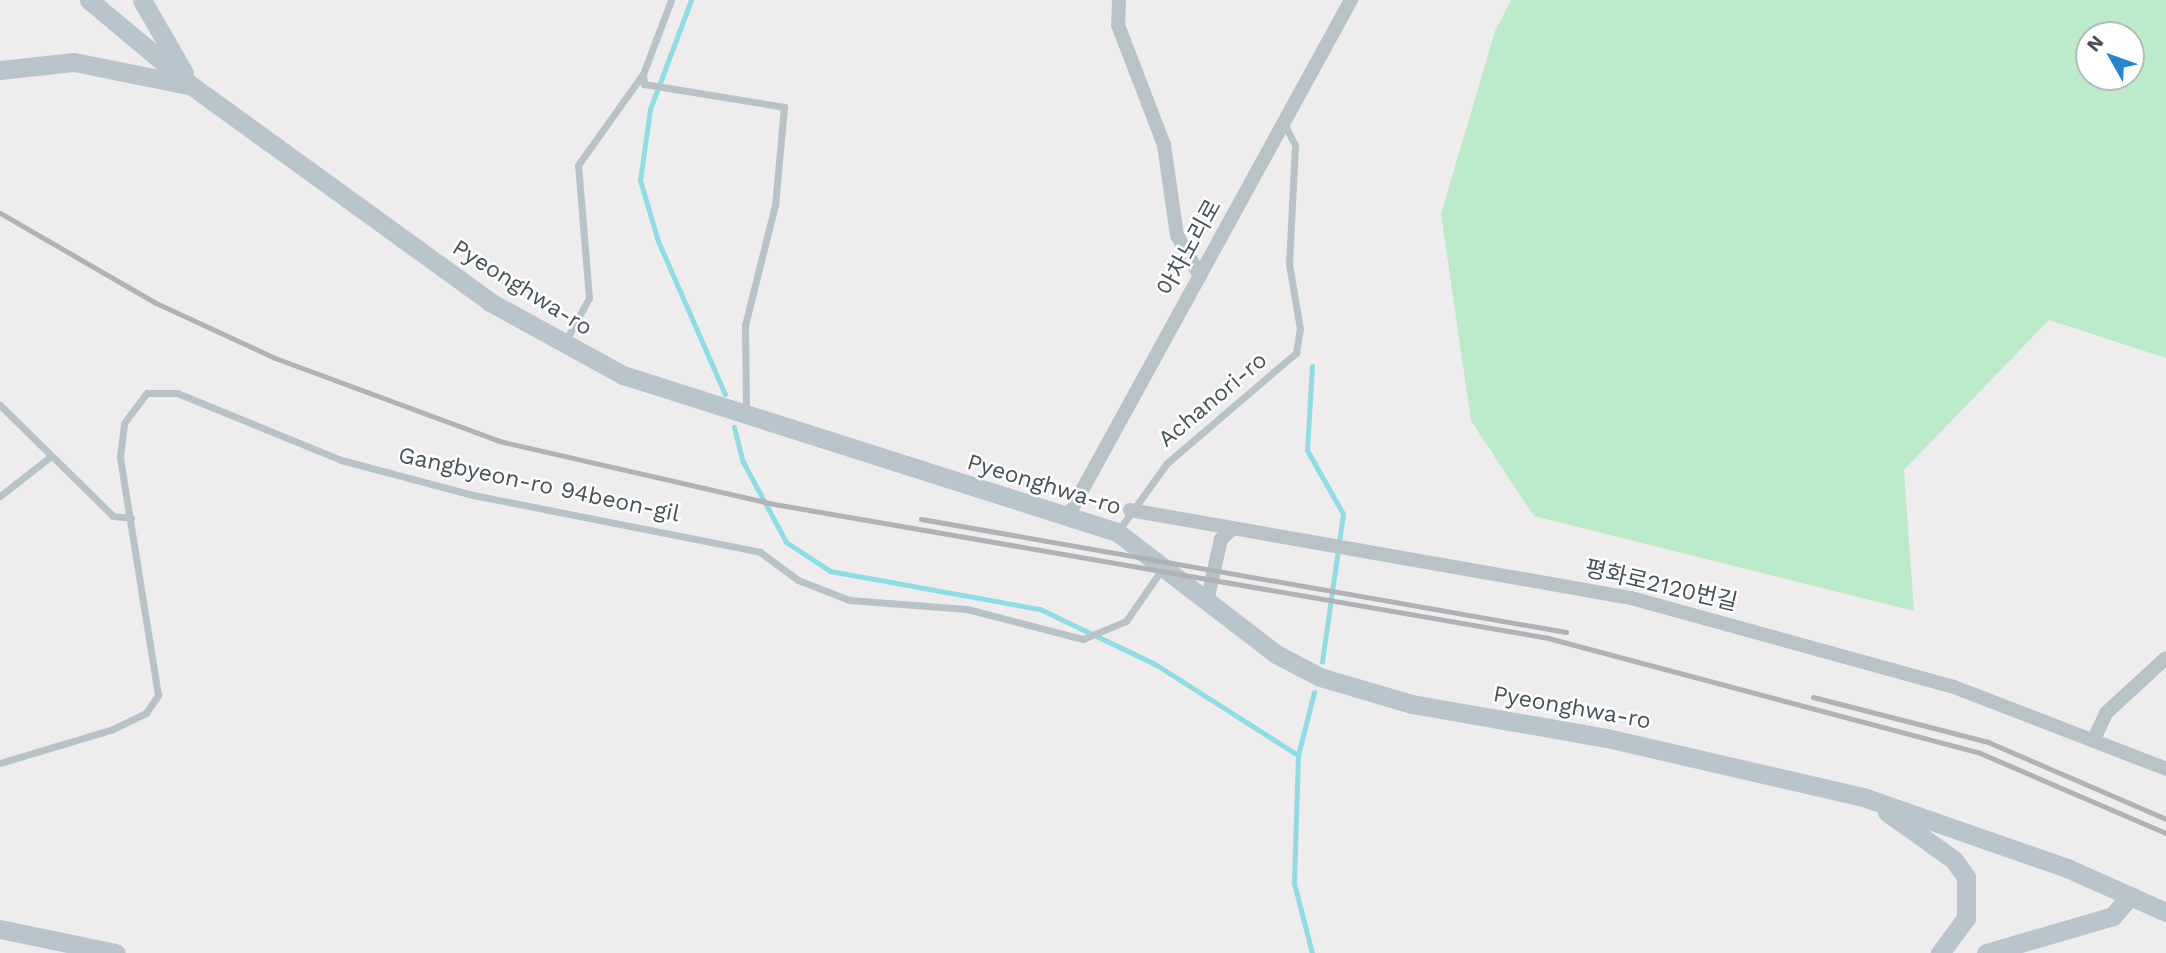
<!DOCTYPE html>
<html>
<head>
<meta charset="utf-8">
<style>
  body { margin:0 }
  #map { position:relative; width:2166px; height:953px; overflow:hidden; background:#efeced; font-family:"Work Sans","Noto Sans KR",sans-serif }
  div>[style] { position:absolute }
  .green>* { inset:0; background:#bcebc9 }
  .stream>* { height:5px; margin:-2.5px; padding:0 2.5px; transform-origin:2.5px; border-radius:2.5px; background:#8cdde5 }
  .lane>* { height:7px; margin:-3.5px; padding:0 3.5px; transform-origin:3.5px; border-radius:3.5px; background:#b8c3c8 }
  .street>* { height:14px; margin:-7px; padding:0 7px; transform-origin:7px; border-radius:7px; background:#b8c3c8 }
  .secondary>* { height:19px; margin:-9.5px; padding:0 9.5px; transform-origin:9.5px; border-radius:9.5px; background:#b9c5cd }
  .rail>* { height:5px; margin:-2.5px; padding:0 2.5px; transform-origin:2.5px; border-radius:2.5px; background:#afb3b6 }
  span { translate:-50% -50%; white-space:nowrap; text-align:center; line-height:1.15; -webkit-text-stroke:5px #fff; paint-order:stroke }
  .street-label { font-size:23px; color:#465258 }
  .north { position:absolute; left:2075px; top:21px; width:70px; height:70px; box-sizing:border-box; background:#fff; border:2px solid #b5babc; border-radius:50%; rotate:310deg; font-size:19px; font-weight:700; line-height:28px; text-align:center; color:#465258 }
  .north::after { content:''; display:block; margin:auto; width:24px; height:32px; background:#2485d1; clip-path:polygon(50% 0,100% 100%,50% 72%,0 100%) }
</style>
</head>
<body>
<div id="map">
  <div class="green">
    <i style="clip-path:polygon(evenodd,1511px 0,2166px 0,2166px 358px,2049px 320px,1904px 470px,1914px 611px,1534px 516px,1471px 421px,1441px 214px,1495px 31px,1511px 0,2089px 35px,2131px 35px,2131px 77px,2089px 77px,2089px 35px)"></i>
  </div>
  <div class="stream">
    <i style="left:691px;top:0;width:116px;rotate:110.6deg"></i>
    <i style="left:650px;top:109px;width:72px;rotate:98deg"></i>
    <i style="left:640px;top:180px;width:64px;rotate:73.6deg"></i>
    <i style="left:658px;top:241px;width:167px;rotate:66.4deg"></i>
    <i style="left:1312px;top:366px;width:84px;rotate:93.4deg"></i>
    <i style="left:1307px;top:450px;width:73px;rotate:60.6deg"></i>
    <i style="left:1343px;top:514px;width:149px;rotate:98.1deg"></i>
    <i style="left:734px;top:427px;width:36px;rotate:76deg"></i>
    <i style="left:743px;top:462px;width:91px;rotate:61.7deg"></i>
    <i style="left:786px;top:542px;width:53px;rotate:33.4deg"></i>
    <i style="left:830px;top:571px;width:213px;rotate:10.3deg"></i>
    <i style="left:1040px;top:609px;width:127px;rotate:25.6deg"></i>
    <i style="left:1155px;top:664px;width:169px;rotate:32.5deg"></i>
    <i style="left:1298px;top:755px;width:128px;rotate:91.8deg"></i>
    <i style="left:1294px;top:883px;width:72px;rotate:75.6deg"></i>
    <i style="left:1298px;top:755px;width:65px;rotate:-75.7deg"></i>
  </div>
  <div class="lane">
    <i style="left:671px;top:0;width:79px;rotate:110.7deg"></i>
    <i style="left:643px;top:74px;width:10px;rotate:84deg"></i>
    <i style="left:644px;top:84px;width:142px;rotate:9.3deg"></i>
    <i style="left:784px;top:107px;width:98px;rotate:95.2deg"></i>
    <i style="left:775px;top:205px;width:124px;rotate:104deg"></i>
    <i style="left:745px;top:325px;width:87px;rotate:89.3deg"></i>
    <i style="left:565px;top:342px;width:50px;rotate:-61.4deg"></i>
    <i style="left:589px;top:298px;width:133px;rotate:-94.7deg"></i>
    <i style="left:578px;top:165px;width:112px;rotate:-54.5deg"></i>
    <i style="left:0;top:405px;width:158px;rotate:44.5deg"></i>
    <i style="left:113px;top:516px;width:18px;rotate:6deg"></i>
    <i style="left:0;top:496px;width:65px;rotate:-38.1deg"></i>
    <i style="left:1118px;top:531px;width:84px;rotate:-54.2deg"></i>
    <i style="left:1167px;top:463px;width:170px;rotate:-40.5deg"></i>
    <i style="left:1296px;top:353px;width:24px;rotate:-81deg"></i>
    <i style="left:1300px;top:329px;width:66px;rotate:-99.6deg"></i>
    <i style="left:1289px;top:264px;width:119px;rotate:-87.1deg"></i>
    <i style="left:1295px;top:145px;width:25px;rotate:-117deg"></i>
    <i style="left:0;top:763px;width:118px;rotate:-16.7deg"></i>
    <i style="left:113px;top:729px;width:37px;rotate:-26deg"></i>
    <i style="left:146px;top:713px;width:22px;rotate:-56deg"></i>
    <i style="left:158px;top:695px;width:241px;rotate:-99.1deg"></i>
    <i style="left:120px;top:457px;width:34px;rotate:-83deg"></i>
    <i style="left:124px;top:423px;width:38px;rotate:-53deg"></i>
    <i style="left:147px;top:393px;width:30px"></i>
    <i style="left:177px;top:393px;width:177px;rotate:22.2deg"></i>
    <i style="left:341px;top:460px;width:137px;rotate:14.9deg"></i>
    <i style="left:473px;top:495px;width:293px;rotate:11.2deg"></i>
    <i style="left:760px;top:552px;width:47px;rotate:36.4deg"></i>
    <i style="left:798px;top:580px;width:55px;rotate:21.4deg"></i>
    <i style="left:849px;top:600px;width:118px;rotate:4.4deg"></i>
    <i style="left:967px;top:609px;width:120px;rotate:14.5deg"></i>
    <i style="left:1083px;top:639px;width:47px;rotate:-22.7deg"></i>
    <i style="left:1126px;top:621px;width:63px;rotate:-55.3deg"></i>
  </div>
  <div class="street">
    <i style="left:1119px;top:0;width:25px;rotate:92deg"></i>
    <i style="left:1118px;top:25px;width:129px;rotate:69deg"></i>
    <i style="left:1164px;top:145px;width:91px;rotate:81.8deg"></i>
    <i style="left:1177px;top:235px;width:47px;rotate:60.7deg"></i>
    <i style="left:1130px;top:510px;width:509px;rotate:9.96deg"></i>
    <i style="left:1631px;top:598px;width:335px;rotate:15.4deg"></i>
    <i style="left:1954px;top:687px;width:227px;rotate:21.1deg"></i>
    <i style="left:1068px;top:516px;width:589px;rotate:-61.26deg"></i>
    <i style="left:1208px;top:597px;width:59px;rotate:-77.4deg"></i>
    <i style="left:1221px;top:539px;width:15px;rotate:-42deg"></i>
    <i style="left:2095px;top:737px;width:26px;rotate:-65deg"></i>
    <i style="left:2106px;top:713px;width:81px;rotate:-42.5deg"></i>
  </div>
  <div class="secondary">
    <i style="left:89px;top:0;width:134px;rotate:39.9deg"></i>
    <i style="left:192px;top:86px;width:368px;rotate:35.9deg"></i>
    <i style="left:490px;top:302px;width:152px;rotate:28.8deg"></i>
    <i style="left:623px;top:375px;width:518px;rotate:17.63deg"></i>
    <i style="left:1117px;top:532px;width:200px;rotate:37.5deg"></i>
    <i style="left:1276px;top:654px;width:50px;rotate:27.6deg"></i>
    <i style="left:1320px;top:677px;width:96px;rotate:16.4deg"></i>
    <i style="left:1412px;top:704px;width:198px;rotate:9.9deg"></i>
    <i style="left:1607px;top:738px;width:266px;rotate:13deg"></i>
    <i style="left:1866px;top:798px;width:213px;rotate:19.2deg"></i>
    <i style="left:2067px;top:868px;width:108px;rotate:24deg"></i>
    <i style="left:142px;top:0;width:84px;rotate:60.1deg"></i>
    <i style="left:0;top:70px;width:74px;rotate:-6.2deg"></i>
    <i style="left:74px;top:62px;width:116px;rotate:11.4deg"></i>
    <i style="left:1887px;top:812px;width:82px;rotate:35.6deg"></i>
    <i style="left:1954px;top:860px;width:21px;rotate:55deg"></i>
    <i style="left:1966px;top:877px;width:41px;rotate:90deg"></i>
    <i style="left:1966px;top:918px;width:44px;rotate:126.6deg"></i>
    <i style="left:0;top:929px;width:118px;rotate:11.7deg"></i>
    <i style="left:1986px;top:953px;width:132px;rotate:-16.2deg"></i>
    <i style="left:2113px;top:916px;width:26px;rotate:-50deg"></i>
  </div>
  <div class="rail">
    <i style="left:0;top:213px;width:180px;rotate:30deg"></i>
    <i style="left:156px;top:303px;width:131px;rotate:24.8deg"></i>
    <i style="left:275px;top:358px;width:239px;rotate:20.3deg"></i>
    <i style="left:499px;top:441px;width:282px;rotate:12.9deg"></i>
    <i style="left:774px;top:504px;width:786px;rotate:9.82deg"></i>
    <i style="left:1548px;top:638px;width:447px;rotate:14.9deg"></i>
    <i style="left:1980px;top:753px;width:202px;rotate:23.3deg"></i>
    <i style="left:921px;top:519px;width:655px;rotate:9.94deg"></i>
    <i style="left:1813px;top:697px;width:181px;rotate:14.4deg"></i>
    <i style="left:1988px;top:742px;width:194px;rotate:23.4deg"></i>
  </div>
  <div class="street-label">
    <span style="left:1190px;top:248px;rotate:-61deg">아차노리로</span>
    <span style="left:522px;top:288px;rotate:32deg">Pyeonghwa-ro</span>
    <span style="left:1213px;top:400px;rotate:-40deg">Achanori-ro</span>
    <span style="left:539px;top:485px;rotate:12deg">Gangbyeon-ro 94beon-gil</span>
    <span style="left:1044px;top:485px;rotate:17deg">Pyeonghwa-ro</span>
    <span style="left:1661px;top:586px;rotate:13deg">평화로2120번길</span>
    <span style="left:1572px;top:708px;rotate:10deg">Pyeonghwa-ro</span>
  </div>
  <div class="north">N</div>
</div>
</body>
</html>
